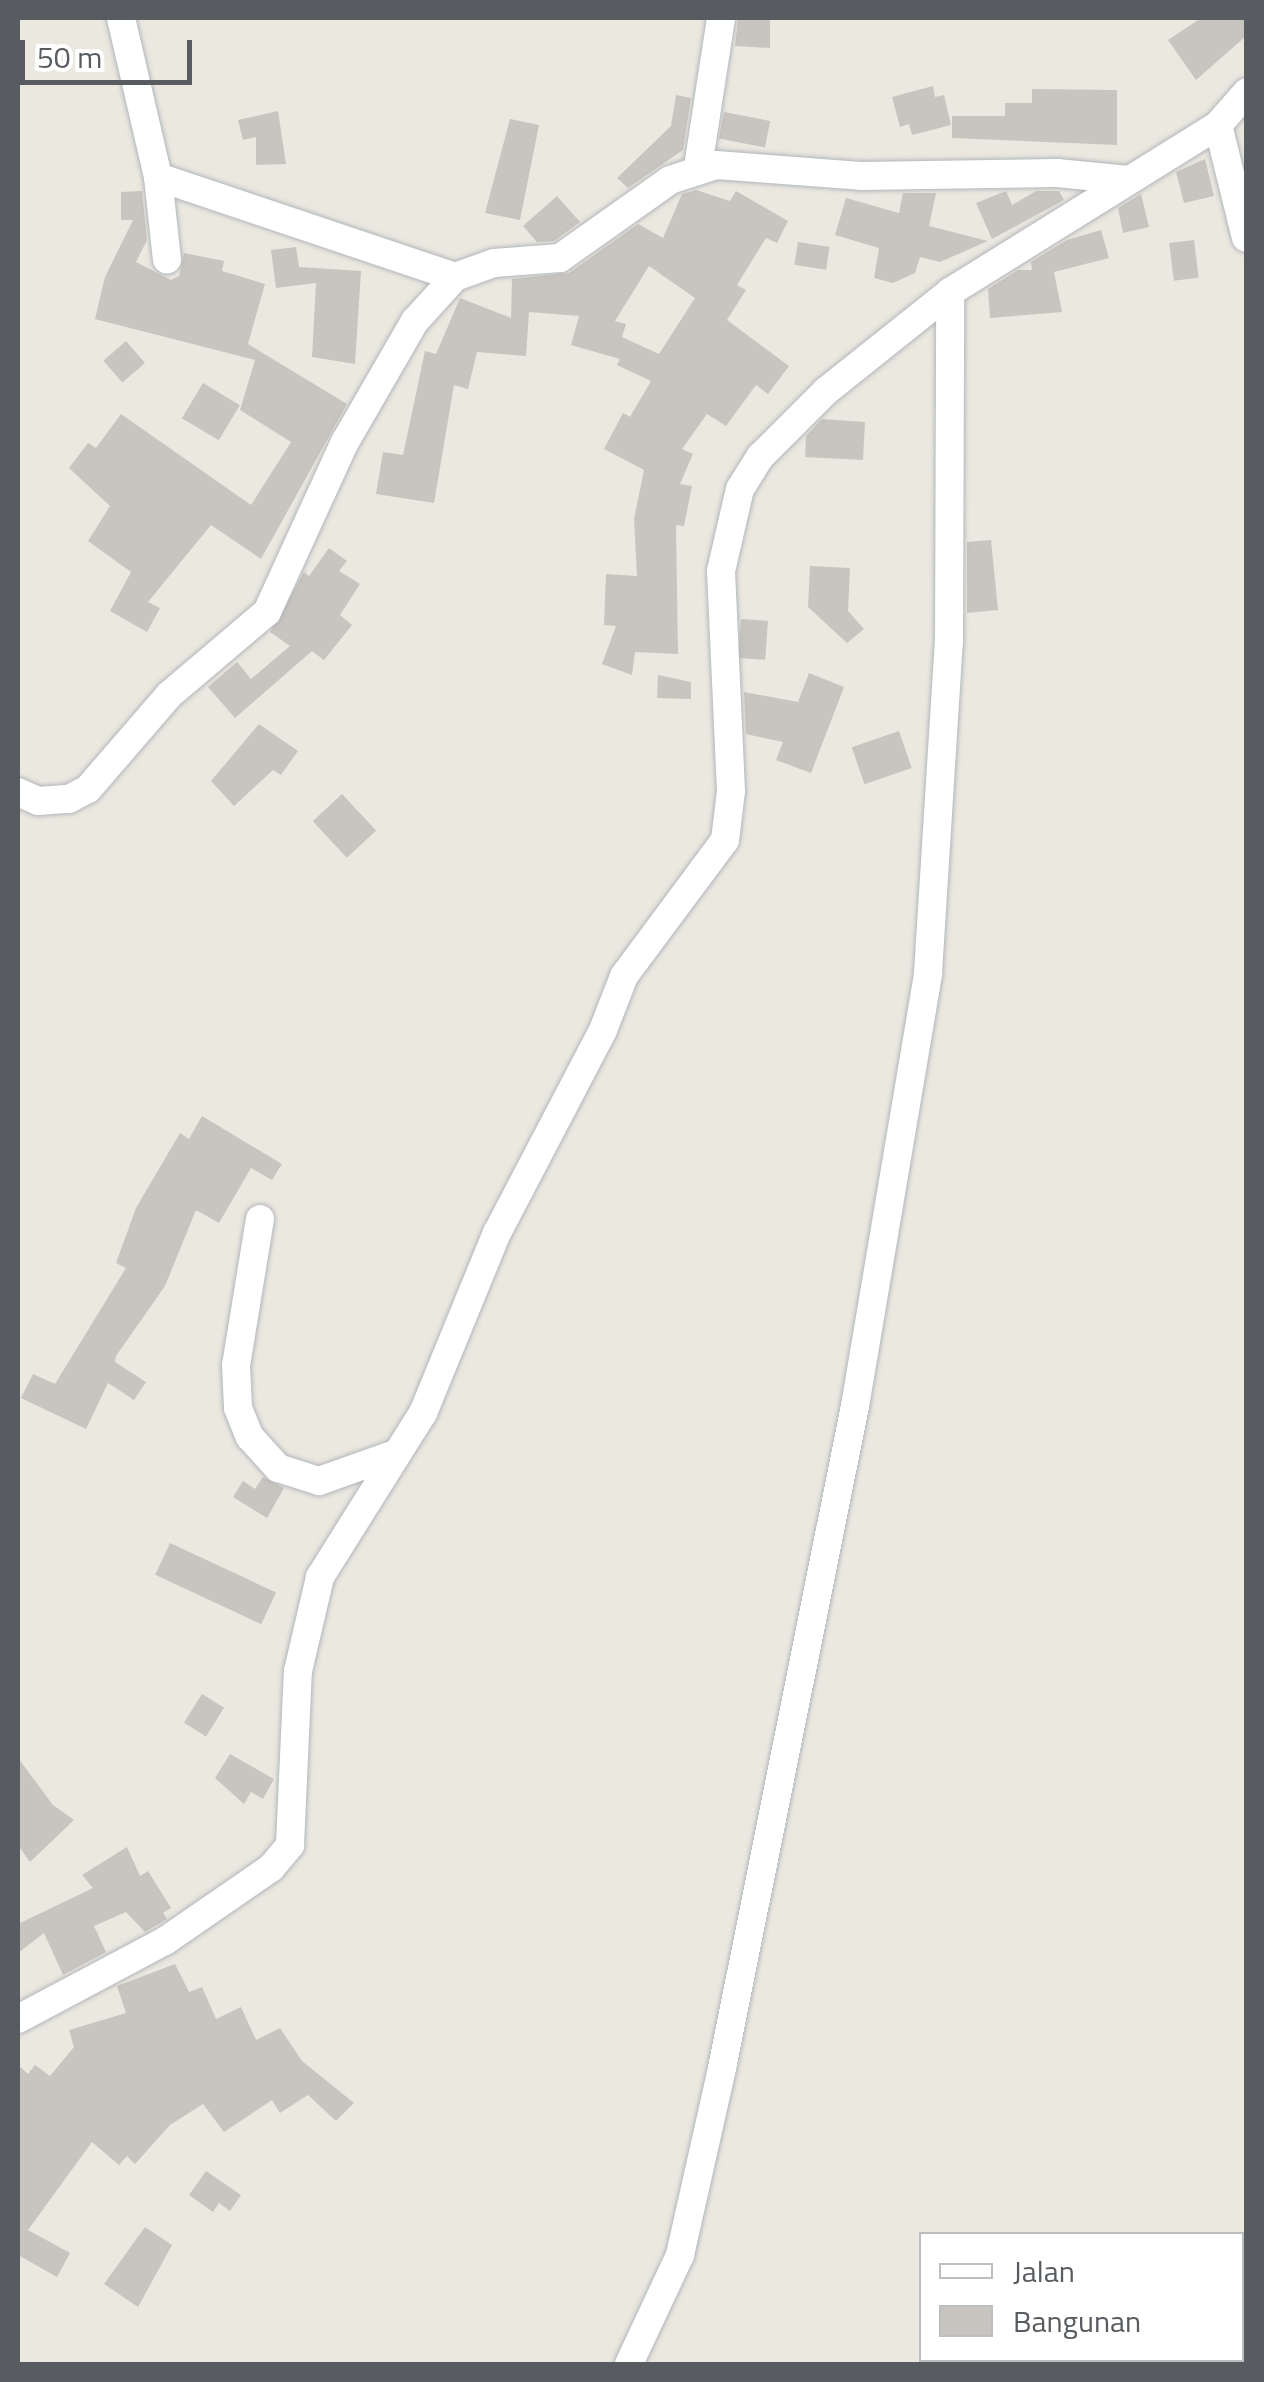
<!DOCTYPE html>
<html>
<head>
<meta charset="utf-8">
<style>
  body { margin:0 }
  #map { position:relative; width:1264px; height:2382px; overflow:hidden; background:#ebe8e0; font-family:"Titillium Web",sans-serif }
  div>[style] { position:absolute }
  .building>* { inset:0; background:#c8c4bf; transform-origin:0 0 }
  .roads { filter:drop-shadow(0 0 2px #b2b6ba) drop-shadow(0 0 2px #b2b6ba) }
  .street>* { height:28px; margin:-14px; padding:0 14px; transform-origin:14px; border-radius:14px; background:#fff }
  span { translate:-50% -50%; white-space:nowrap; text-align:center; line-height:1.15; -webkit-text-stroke:8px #fff; paint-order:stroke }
  .frame { position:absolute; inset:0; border:20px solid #585c60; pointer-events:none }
  .legend { position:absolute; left:919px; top:2232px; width:325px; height:130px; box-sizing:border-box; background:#fff; border:2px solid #bcbebf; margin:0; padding:12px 18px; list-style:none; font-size:30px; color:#585c60 }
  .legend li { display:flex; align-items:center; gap:20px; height:50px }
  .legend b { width:50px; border:2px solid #bcbebf }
  .scale { position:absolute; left:20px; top:40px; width:172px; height:45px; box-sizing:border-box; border:5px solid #585c60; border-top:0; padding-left:12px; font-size:30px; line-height:35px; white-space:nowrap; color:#585c60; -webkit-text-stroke:8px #fff; paint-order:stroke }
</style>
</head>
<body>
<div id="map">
  <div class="building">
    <i style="clip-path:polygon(749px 18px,770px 18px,770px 48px,735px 46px,738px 20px)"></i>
    <i style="clip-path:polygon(1201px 18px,1246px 18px,1246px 36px,1196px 80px,1168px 40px)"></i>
    <i style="clip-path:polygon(933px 86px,935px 97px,944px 95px,951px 125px,912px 135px,909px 124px,900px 127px,892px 97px)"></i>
    <i style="clip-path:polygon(1032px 89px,1117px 90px,1117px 145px,952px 138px,952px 116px,1005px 116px,1005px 103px,1032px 103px)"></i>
    <i style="clip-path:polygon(676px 95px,691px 98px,683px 150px,628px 188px,617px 178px,671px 126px)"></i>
    <i style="clip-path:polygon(278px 111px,286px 164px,256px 165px,256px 137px,243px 140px,238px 120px)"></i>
    <i style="left:724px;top:112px;width:47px;height:27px;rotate:11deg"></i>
    <i style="clip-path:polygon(510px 119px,539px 125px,520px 220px,485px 213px)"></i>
    <i style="clip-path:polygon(1205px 159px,1214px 196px,1184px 203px,1176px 172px)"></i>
    <i style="clip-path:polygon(evenodd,696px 190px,730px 201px,736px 191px,788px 221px,777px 243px,766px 238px,737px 285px,746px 290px,727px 320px,789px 366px,768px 394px,756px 385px,726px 426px,707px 414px,682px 449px,693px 454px,680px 484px,692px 486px,684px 526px,676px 525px,678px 654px,635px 652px,632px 675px,602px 664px,616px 626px,604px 625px,606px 574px,637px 576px,634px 519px,644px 470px,604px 449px,623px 413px,630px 417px,651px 381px,617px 365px,620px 359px,571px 345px,579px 316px,529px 312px,526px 356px,477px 352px,468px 389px,454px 385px,434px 503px,376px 494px,383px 452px,403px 455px,425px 351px,436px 354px,460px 298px,511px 318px,512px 279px,569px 273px,638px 224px,663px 238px,682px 194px,696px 190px,649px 266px,695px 298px,659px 354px,622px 337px,626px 324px,615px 321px,649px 266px)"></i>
    <i style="clip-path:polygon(142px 191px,147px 240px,136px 262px,171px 280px,179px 276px,184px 253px,224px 261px,222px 271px,265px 284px,248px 344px,347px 404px,261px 559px,211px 525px,148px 602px,160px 608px,147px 632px,110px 611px,131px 572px,88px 541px,110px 506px,69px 468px,88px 443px,96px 448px,121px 414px,251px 505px,291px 442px,240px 410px,255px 360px,95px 319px,105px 277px,133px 220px,121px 220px,121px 192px)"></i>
    <i style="clip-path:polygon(1006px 191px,1012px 205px,1036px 191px,1059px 191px,1064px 200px,992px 239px,976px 203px)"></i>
    <i style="clip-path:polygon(903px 193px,936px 193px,929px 226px,988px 241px,940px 262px,920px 257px,915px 273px,893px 283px,874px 278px,879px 248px,835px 235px,846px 198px,899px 213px)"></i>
    <i style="clip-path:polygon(1141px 194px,1149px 227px,1123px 233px,1118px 208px)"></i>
    <i style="clip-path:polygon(557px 196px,580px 222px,554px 241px,537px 242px,523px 226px)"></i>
    <i style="clip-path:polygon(1101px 230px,1109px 258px,1054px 272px,1062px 312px,990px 318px,988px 289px,1018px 270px,1032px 270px,1031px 262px,1067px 240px)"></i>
    <i style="left:1194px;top:240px;width:38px;height:25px;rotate:83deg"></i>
    <i style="left:798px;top:242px;width:32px;height:23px;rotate:9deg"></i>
    <i style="clip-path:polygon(296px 247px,299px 267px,361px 271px,355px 364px,312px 357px,316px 283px,276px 288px,271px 250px)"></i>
    <i style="left:126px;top:341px;width:29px;height:30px;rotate:49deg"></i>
    <i style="left:203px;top:383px;width:43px;height:41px;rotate:31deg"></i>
    <i style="clip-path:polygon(822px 419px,865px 422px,863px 460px,805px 457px,806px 436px)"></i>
    <i style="clip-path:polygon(991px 540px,998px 610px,967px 613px,967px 542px)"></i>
    <i style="clip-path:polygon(329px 548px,347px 561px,339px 571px,360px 584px,340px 615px,352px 625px,324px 660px,312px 651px,235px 718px,208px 687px,237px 662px,251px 679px,290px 646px,270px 632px,304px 572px,309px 576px)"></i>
    <i style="clip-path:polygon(810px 566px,850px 568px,848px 611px,864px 629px,847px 643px,808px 607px)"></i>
    <i style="left:741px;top:619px;width:27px;height:39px;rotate:4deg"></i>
    <i style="clip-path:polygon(809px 673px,844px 687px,811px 773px,776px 760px,783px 742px,746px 734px,744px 692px,798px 702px)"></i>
    <i style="clip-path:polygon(658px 675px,691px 682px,691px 699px,657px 698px)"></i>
    <i style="clip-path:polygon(259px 724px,298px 751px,281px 775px,273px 770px,234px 806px,211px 781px)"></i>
    <i style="left:899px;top:731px;width:39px;height:50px;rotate:71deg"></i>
    <i style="left:342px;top:794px;width:50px;height:40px;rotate:47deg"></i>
    <i style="clip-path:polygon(202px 1116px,282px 1164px,272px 1180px,251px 1168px,219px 1223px,196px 1210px,165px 1286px,116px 1356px,115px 1362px,146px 1382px,134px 1400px,108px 1383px,86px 1429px,21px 1398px,33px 1374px,55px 1384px,126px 1268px,116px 1263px,136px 1208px,180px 1133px,189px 1139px)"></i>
    <i style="clip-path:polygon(263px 1477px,284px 1488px,267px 1518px,233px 1497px,243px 1481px,255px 1489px)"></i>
    <i style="left:170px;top:1543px;width:117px;height:35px;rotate:25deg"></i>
    <i style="left:202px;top:1694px;width:26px;height:34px;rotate:32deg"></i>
    <i style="clip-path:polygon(230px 1754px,274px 1779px,263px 1799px,251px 1792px,244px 1804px,215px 1778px)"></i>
    <i style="clip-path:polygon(18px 1758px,53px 1805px,74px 1820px,30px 1862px,18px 1845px)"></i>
    <i style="clip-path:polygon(127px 1847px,140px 1876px,148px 1871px,171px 1908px,163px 1913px,167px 1919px,145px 1932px,126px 1912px,94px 1926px,106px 1952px,63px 1975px,44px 1933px,18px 1953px,18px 1924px,93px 1888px,82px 1875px)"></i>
    <i style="clip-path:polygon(175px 1964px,189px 1992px,202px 1987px,216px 2019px,241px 2007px,256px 2040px,280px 2028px,302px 2061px,354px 2103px,336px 2121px,308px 2095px,280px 2113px,272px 2100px,224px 2132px,203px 2104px,170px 2125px,135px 2164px,127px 2156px,119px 2165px,92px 2142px,28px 2230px,70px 2253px,57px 2277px,18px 2255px,18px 2065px,28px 2074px,35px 2065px,50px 2076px,74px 2047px,69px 2030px,126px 2013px,117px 1986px)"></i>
    <i style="clip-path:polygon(206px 2171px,241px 2195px,230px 2211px,219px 2203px,213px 2212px,189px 2195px)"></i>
    <i style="clip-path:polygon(145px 2227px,172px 2245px,138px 2307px,104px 2284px)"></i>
  </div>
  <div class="roads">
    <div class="street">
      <i style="left:121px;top:18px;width:163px;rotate:76.9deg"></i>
      <i style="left:158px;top:177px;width:313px;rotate:18.6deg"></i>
      <i style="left:1218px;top:125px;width:116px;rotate:76.1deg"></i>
      <i style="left:698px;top:167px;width:151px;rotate:-81.2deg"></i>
      <i style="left:158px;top:177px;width:83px;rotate:83.8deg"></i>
      <i style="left:18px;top:792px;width:22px;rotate:24deg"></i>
      <i style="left:38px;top:801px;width:31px;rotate:-4deg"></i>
      <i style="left:69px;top:799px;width:21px;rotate:-28deg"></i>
      <i style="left:88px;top:789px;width:124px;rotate:-49.2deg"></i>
      <i style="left:169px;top:695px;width:128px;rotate:-40.3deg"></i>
      <i style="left:267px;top:612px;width:187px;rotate:-65.4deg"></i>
      <i style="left:345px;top:442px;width:140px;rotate:-60deg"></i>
      <i style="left:415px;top:321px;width:59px;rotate:-47.7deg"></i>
      <i style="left:455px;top:277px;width:41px;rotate:-19.7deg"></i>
      <i style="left:494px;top:263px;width:66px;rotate:-4.3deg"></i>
      <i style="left:560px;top:258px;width:135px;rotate:-35.3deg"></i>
      <i style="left:670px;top:180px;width:48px;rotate:-18.1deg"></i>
      <i style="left:716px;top:165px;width:145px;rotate:4.3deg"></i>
      <i style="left:861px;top:176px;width:196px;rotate:-0.9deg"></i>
      <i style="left:1057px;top:173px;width:72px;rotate:5.6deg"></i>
      <i style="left:260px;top:1219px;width:148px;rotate:99.3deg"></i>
      <i style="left:236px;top:1365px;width:43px;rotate:87.3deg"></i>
      <i style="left:238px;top:1408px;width:31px;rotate:68deg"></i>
      <i style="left:250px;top:1437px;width:42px;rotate:47.9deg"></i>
      <i style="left:278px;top:1468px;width:43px;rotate:17.6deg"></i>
      <i style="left:319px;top:1481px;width:81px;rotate:-19.6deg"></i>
      <i style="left:18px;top:2019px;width:166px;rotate:-28deg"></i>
      <i style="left:165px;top:1941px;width:129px;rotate:-34.6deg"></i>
      <i style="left:271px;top:1868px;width:30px;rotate:-50deg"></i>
      <i style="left:290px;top:1845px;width:174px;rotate:-87.4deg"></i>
      <i style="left:298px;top:1671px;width:97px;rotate:-76.8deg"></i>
      <i style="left:320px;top:1577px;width:194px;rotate:-57.9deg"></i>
      <i style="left:423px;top:1413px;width:195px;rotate:-67.7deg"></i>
      <i style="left:497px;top:1233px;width:229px;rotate:-62.4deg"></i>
      <i style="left:603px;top:1030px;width:58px;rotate:-68.7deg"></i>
      <i style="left:624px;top:976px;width:169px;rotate:-53.4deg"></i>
      <i style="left:725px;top:840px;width:49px;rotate:-83deg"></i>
      <i style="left:731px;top:791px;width:220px;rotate:-92.6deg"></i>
      <i style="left:721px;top:571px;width:84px;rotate:-77deg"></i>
      <i style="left:740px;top:489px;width:39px;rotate:-58deg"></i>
      <i style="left:761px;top:456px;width:92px;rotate:-45deg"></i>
      <i style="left:826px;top:391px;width:159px;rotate:-38.6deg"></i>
      <i style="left:950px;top:292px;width:316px;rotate:-31.9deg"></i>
      <i style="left:1218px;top:125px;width:43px;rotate:-48.8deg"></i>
      <i style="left:629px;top:2364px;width:120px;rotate:-64.9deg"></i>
      <i style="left:680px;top:2255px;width:192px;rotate:-77.3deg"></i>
      <i style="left:722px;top:2068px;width:675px;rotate:-78.64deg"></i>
      <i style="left:855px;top:1406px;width:439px;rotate:-80.4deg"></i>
      <i style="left:928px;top:973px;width:332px;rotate:-86.4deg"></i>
      <i style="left:949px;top:642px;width:350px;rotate:-89.8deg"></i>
    </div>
  </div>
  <div class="frame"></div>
  <ul class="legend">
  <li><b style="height:12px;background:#fff"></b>Jalan</li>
  <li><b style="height:28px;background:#c8c4bf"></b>Bangunan</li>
  </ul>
  <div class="scale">50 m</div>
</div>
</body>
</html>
